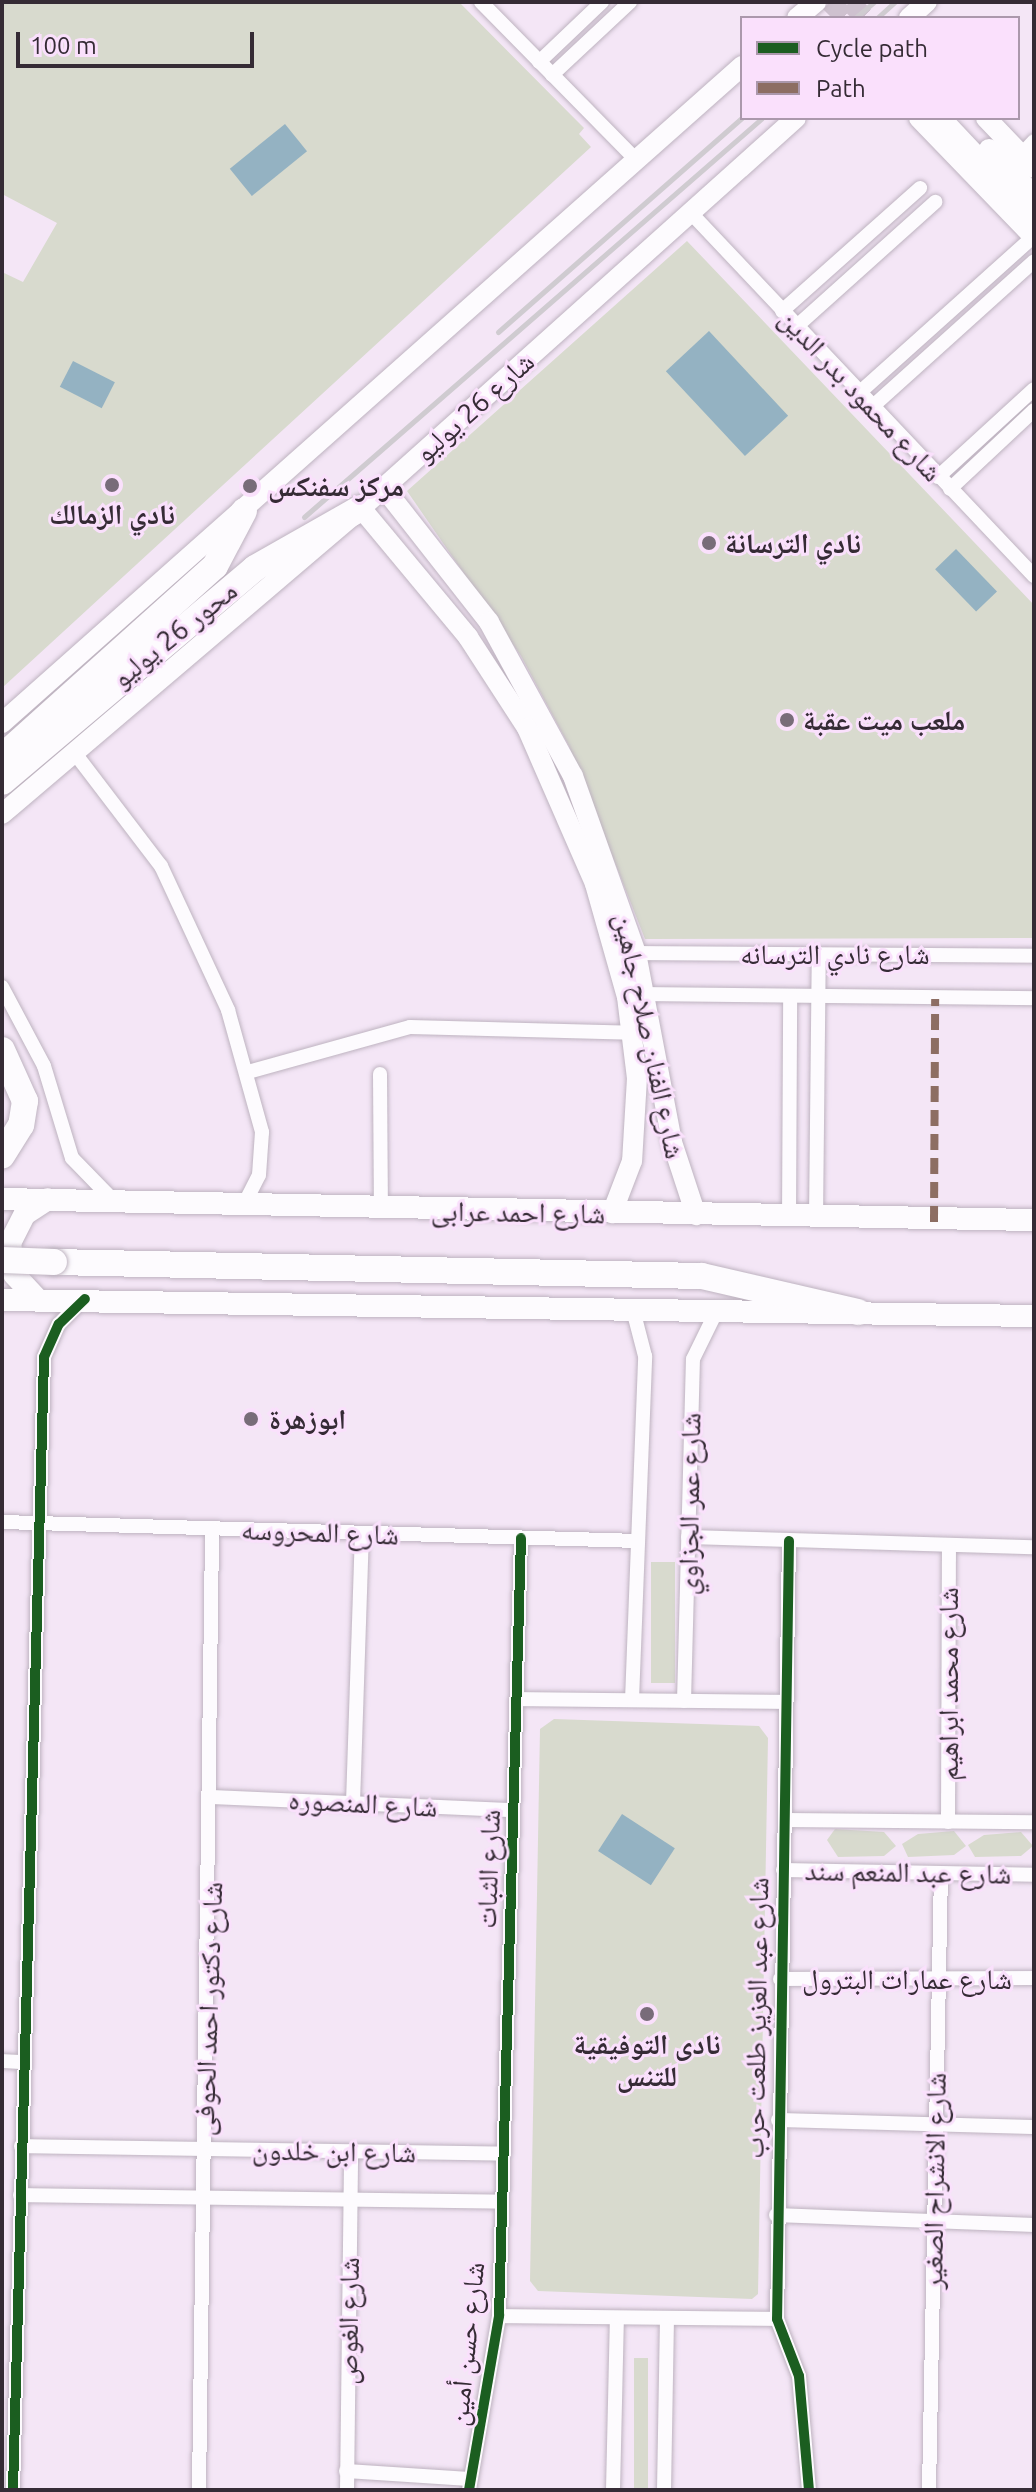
<!DOCTYPE html>
<html>
<head>
<meta charset="utf-8">
<style>
  body { margin:0 }
  #map { position:relative; width:1036px; height:2492px; overflow:hidden; background:#f4e6f6; font-family:Ubuntu,"Noto Naskh Arabic",sans-serif }
  div>[style] { position:absolute }
  .green>* { inset:0; background:#d8dace; transform-origin:0 0 }
  .water>* { inset:0; background:#94b2c2; transform-origin:0 0 }
  .secondary-tunnel>* { height:20px; margin-top:-10px; transform-origin:0; background:repeating-linear-gradient(90deg,#cec1cf 0 20px,transparent 0 30px) }
  .roads { filter:drop-shadow(0 0 2px #beb3c0) drop-shadow(0 0 2px #beb3c0) }
  .street>* { height:14px; margin:-7px; padding:0 7px; transform-origin:7px; border-radius:7px; background:#fdfbfe }
  .secondary>* { height:20px; margin:-10px; padding:0 10px; transform-origin:10px; border-radius:10px; background:#fdfbfe }
  .primary>* { height:22px; margin:-11px; padding:0 11px; transform-origin:11px; border-radius:11px; background:#fdfbfe }
  .highway>* { height:26px; margin:-13px; padding:0 13px; transform-origin:13px; border-radius:13px; background:#fdfbfe }
  .rail>* { height:5px; margin:-2.5px; padding:0 2.5px; transform-origin:2.5px; border-radius:2.5px; background:#cfcbd0 }
  .bridges { filter:drop-shadow(0 0 2px #beb3c0) drop-shadow(0 0 2px #beb3c0) }
  .highway-bridge>* { height:26px; margin:-13px; padding:0 13px; transform-origin:13px; border-radius:13px; background:#fdfbfe }
  .quiet>* { height:8px; margin-top:-4px; transform-origin:0; background:repeating-linear-gradient(90deg,#8d6e63 0 16px,transparent 0 24px) }
  .cycleway>* { height:10px; margin:-5px; padding:0 5px; transform-origin:5px; border-radius:5px; background:#1b5e20 }
  .dots>* { width:22px; height:22px; translate:-50% -50%; box-sizing:border-box; border:4px solid #fae0fc; border-radius:50% }
  span { translate:-50% -50%; white-space:nowrap; text-align:center; line-height:1.15; -webkit-text-stroke:6px #fae0fc; paint-order:stroke }
  .street-label { font-size:28px; color:#352b35 }
  .poi-label { font-size:28px; color:#352b35; font-weight:700 }
  .left { translate:0 -50%; text-align:left }
  .frame { position:absolute; inset:0; border:4px solid #352b35; pointer-events:none }
  .legend { position:absolute; left:740px; top:16px; width:280px; height:104px; box-sizing:border-box; background:#fae0fc; border:2px solid #ab98ac; margin:0; padding:10px 14px; list-style:none; font-size:24px; color:#352b35 }
  .legend li { display:flex; align-items:center; gap:16px; height:40px }
  .legend b { width:40px; border:2px solid #ab98ac }
  .scale { position:absolute; left:16px; top:32px; width:238px; height:36px; box-sizing:border-box; border:4px solid #352b35; border-top:0; padding-left:10px; font-size:24px; line-height:28px; white-space:nowrap; color:#352b35; -webkit-text-stroke:6px #fae0fc; paint-order:stroke }
</style>
</head>
<body>
<div id="map">
  <div class="green">
    <i style="clip-path:polygon(2px 2px,459px 2px,584px 128px,579px 134px,591px 147px,2px 688px,2px 272px,23px 282px,57px 223px,2px 194px)"></i>
    <i style="clip-path:polygon(687px 241px,1034px 605px,1034px 938px,645px 939px,569px 746px,521px 656px,407px 491px)"></i>
    <i style="left:651px;top:1562px;width:24px;height:121px"></i>
    <i style="clip-path:polygon(554px 1719px,759px 1726px,768px 1738px,758px 2294px,752px 2299px,538px 2291px,530px 2281px,540px 1729px)"></i>
    <i style="clip-path:polygon(835px 1829px,884px 1832px,896px 1846px,884px 1856px,838px 1857px,827px 1840px)"></i>
    <i style="clip-path:polygon(954px 1831px,966px 1846px,954px 1855px,908px 1857px,902px 1844px,918px 1834px)"></i>
    <i style="clip-path:polygon(1021px 1832px,1033px 1846px,1021px 1856px,975px 1857px,968px 1845px,984px 1835px)"></i>
    <i style="left:634px;top:2358px;width:14px;height:132px"></i>
  </div>
  <div class="water">
    <i style="left:285px;top:124px;width:35px;height:71px;rotate:51deg"></i>
    <i style="left:709px;top:331px;width:116px;height:59px;rotate:47deg"></i>
    <i style="left:73px;top:361px;width:47px;height:29px;rotate:27deg"></i>
    <i style="left:956px;top:549px;width:59px;height:29px;rotate:46deg"></i>
    <i style="left:622px;top:1814px;width:63px;height:44px;rotate:33deg"></i>
  </div>
  <div class="secondary-tunnel">
    <i style="left:830px;top:2px;width:23px;rotate:45deg"></i>
    <i style="left:850px;top:2px;width:22px;rotate:47deg"></i>
  </div>
  <div class="roads">
    <div class="street">
      <i style="left:481px;top:2px;width:221px;rotate:45.5deg"></i>
      <i style="left:539px;top:62px;width:87px;rotate:-43.6deg"></i>
      <i style="left:552px;top:75px;width:107px;rotate:-43.1deg"></i>
      <i style="left:1021px;top:155px;width:19px;rotate:-47deg"></i>
      <i style="left:690px;top:212px;width:501px;rotate:46.62deg"></i>
      <i style="left:782px;top:311px;width:185px;rotate:-41.7deg"></i>
      <i style="left:797px;top:326px;width:186px;rotate:-41.9deg"></i>
      <i style="left:859px;top:393px;width:234px;rotate:-41.9deg"></i>
      <i style="left:872px;top:407px;width:218px;rotate:-42deg"></i>
      <i style="left:938px;top:477px;width:130px;rotate:-42.5deg"></i>
      <i style="left:950px;top:489px;width:115px;rotate:-43.2deg"></i>
      <i style="left:74px;top:752px;width:143px;rotate:52.7deg"></i>
      <i style="left:161px;top:866px;width:159px;rotate:65deg"></i>
      <i style="left:228px;top:1010px;width:127px;rotate:74.4deg"></i>
      <i style="left:262px;top:1132px;width:43px;rotate:94deg"></i>
      <i style="left:259px;top:1175px;width:31px;rotate:117deg"></i>
      <i style="left:636px;top:953px;width:398px;rotate:0.4deg"></i>
      <i style="left:2px;top:987px;width:89px;rotate:62deg"></i>
      <i style="left:44px;top:1066px;width:96px;rotate:73.1deg"></i>
      <i style="left:72px;top:1158px;width:53px;rotate:45.8deg"></i>
      <i style="left:647px;top:994px;width:387px;rotate:0.6deg"></i>
      <i style="left:248px;top:1072px;width:168px;rotate:-15.5deg"></i>
      <i style="left:410px;top:1027px;width:222px;rotate:1.5deg"></i>
      <i style="left:380px;top:1074px;width:136px;rotate:89.6deg"></i>
      <i style="left:789px;top:1219px;width:221px;rotate:-89.7deg"></i>
      <i style="left:816px;top:1219px;width:265px;rotate:-89.4deg"></i>
      <i style="left:2px;top:1522px;width:635px;rotate:1.71deg"></i>
      <i style="left:688px;top:1537px;width:346px;rotate:1.7deg"></i>
      <i style="left:789px;top:1541px;width:778px;rotate:90.88deg"></i>
      <i style="left:777px;top:2319px;width:61px;rotate:68.9deg"></i>
      <i style="left:799px;top:2376px;width:114px;rotate:85deg"></i>
      <i style="left:517px;top:1699px;width:269px;rotate:0.6deg"></i>
      <i style="left:632px;top:1700px;width:344px;rotate:-87.8deg"></i>
      <i style="left:645px;top:1356px;width:48px;rotate:-104.6deg"></i>
      <i style="left:684px;top:1701px;width:342px;rotate:-88.5deg"></i>
      <i style="left:693px;top:1359px;width:52px;rotate:-63.9deg"></i>
      <i style="left:213px;top:1797px;width:300px;rotate:2.5deg"></i>
      <i style="left:353px;top:1803px;width:270px;rotate:-88.1deg"></i>
      <i style="left:785px;top:1820px;width:249px;rotate:0.5deg"></i>
      <i style="left:948px;top:1822px;width:276px;rotate:-89.8deg"></i>
      <i style="left:783px;top:1870px;width:251px;rotate:1.1deg"></i>
      <i style="left:780px;top:1979px;width:254px;rotate:-0.2deg"></i>
      <i style="left:2px;top:2061px;width:20px;rotate:3deg"></i>
      <i style="left:778px;top:2120px;width:256px;rotate:1.6deg"></i>
      <i style="left:21px;top:2146px;width:483px;rotate:0.9deg"></i>
      <i style="left:20px;top:2195px;width:482px;rotate:0.8deg"></i>
      <i style="left:776px;top:2215px;width:258px;rotate:2.2deg"></i>
      <i style="left:499px;top:2316px;width:278px;rotate:0.6deg"></i>
      <i style="left:346px;top:2471px;width:124px;rotate:3.7deg"></i>
      <i style="left:13px;top:2490px;width:1133px;rotate:-88.43deg"></i>
      <i style="left:44px;top:1357px;width:36px;rotate:-66deg"></i>
      <i style="left:59px;top:1324px;width:34px;rotate:-45deg"></i>
      <i style="left:199px;top:2490px;width:961px;rotate:-89.22deg"></i>
      <i style="left:347px;top:2490px;width:339px;rotate:-89.3deg"></i>
      <i style="left:469px;top:2490px;width:177px;rotate:-80.2deg"></i>
      <i style="left:499px;top:2316px;width:778px;rotate:-88.38deg"></i>
      <i style="left:613px;top:2490px;width:172px;rotate:-88.7deg"></i>
      <i style="left:664px;top:2490px;width:171px;rotate:-89deg"></i>
      <i style="left:929px;top:2490px;width:617px;rotate:-88.89deg"></i>
    </div>
    <div class="secondary">
      <i style="left:797px;top:18px;width:25px;rotate:-40deg"></i>
      <i style="left:909px;top:18px;width:24px;rotate:-42deg"></i>
      <i style="left:919px;top:118px;width:165px;rotate:46deg"></i>
      <i style="left:941px;top:118px;width:136px;rotate:46.8deg"></i>
      <i style="left:986px;top:118px;width:69px;rotate:46.2deg"></i>
      <i style="left:989px;top:149px;width:64px;rotate:45.6deg"></i>
      <i style="left:384px;top:488px;width:170px;rotate:51.9deg"></i>
      <i style="left:489px;top:622px;width:175px;rotate:61.4deg"></i>
      <i style="left:573px;top:776px;width:188px;rotate:70.4deg"></i>
      <i style="left:636px;top:953px;width:192px;rotate:79.2deg"></i>
      <i style="left:672px;top:1142px;width:77px;rotate:71.8deg"></i>
      <i style="left:361px;top:508px;width:168px;rotate:50.3deg"></i>
      <i style="left:468px;top:637px;width:108px;rotate:57deg"></i>
      <i style="left:527px;top:728px;width:170px;rotate:66.4deg"></i>
      <i style="left:595px;top:884px;width:117px;rotate:74.2deg"></i>
      <i style="left:627px;top:997px;width:82px;rotate:83deg"></i>
      <i style="left:637px;top:1078px;width:83px;rotate:93.4deg"></i>
      <i style="left:632px;top:1161px;width:56px;rotate:111deg"></i>
      <i style="left:2px;top:723px;width:990px;rotate:-41.6deg"></i>
      <i style="left:2px;top:814px;width:472px;rotate:-40.4deg"></i>
      <i style="left:361px;top:508px;width:584px;rotate:-41.88deg"></i>
    </div>
    <div class="primary">
      <i style="left:2px;top:1199px;width:1032px;rotate:1.17deg"></i>
      <i style="left:37px;top:1299px;width:33px;rotate:-133deg"></i>
      <i style="left:15px;top:1275px;width:32px;rotate:-99deg"></i>
      <i style="left:10px;top:1243px;width:33px;rotate:-63deg"></i>
      <i style="left:25px;top:1214px;width:27px;rotate:-33deg"></i>
      <i style="left:2px;top:1300px;width:1032px;rotate:0.89deg"></i>
    </div>
    <div class="highway">
      <i style="left:2px;top:757px;width:286px;rotate:-41.9deg"></i>
      <i style="left:215px;top:566px;width:62px;rotate:-62.2deg"></i>
      <i style="left:2px;top:782px;width:331px;rotate:-40.2deg"></i>
      <i style="left:255px;top:568px;width:122px;rotate:-29.5deg"></i>
      <i style="left:2px;top:1050px;width:56px;rotate:65.7deg"></i>
      <i style="left:25px;top:1101px;width:24px;rotate:99deg"></i>
      <i style="left:21px;top:1125px;width:36px;rotate:122deg"></i>
      <i style="left:54px;top:1262px;width:648px;rotate:1.24deg"></i>
      <i style="left:702px;top:1276px;width:160px;rotate:13deg"></i>
    </div>
  </div>
  <div class="rail">
    <i style="left:855px;top:18px;width:25px;rotate:-40deg"></i>
    <i style="left:877px;top:18px;width:24px;rotate:-42deg"></i>
    <i style="left:498px;top:332px;width:325px;rotate:-41.3deg"></i>
    <i style="left:304px;top:517px;width:607px;rotate:-41.06deg"></i>
  </div>
  <div class="bridges">
    <div class="highway-bridge">
      <i style="left:2px;top:1260px;width:52px;rotate:2.2deg"></i>
    </div>
  </div>
  <div class="quiet">
    <i style="left:934px;top:1222px;width:223px;rotate:-89.7deg"></i>
  </div>
  <div class="cycleway">
    <i style="left:789px;top:1541px;width:778px;rotate:90.88deg"></i>
    <i style="left:777px;top:2319px;width:61px;rotate:68.9deg"></i>
    <i style="left:799px;top:2376px;width:114px;rotate:85deg"></i>
    <i style="left:13px;top:2490px;width:1133px;rotate:-88.43deg"></i>
    <i style="left:44px;top:1357px;width:36px;rotate:-66deg"></i>
    <i style="left:59px;top:1324px;width:36px;rotate:-44deg"></i>
    <i style="left:469px;top:2490px;width:177px;rotate:-80.2deg"></i>
    <i style="left:499px;top:2316px;width:778px;rotate:-88.38deg"></i>
  </div>
  <div class="dots">
    <i style="left:112px;top:485px;background:#786c79"></i>
    <i style="left:250px;top:486px;background:#786c79"></i>
    <i style="left:709px;top:543px;background:#786c79"></i>
    <i style="left:787px;top:720px;background:#786c79"></i>
    <i style="left:251px;top:1419px;background:#786c79"></i>
    <i style="left:647px;top:2014px;background:#786c79"></i>
  </div>
  <div class="street-label">
    <span style="left:861px;top:395px;rotate:47deg">شارع محمود بدر الدين</span>
    <span style="left:474px;top:407px;rotate:-42deg">شارع 26 يوليو</span>
    <span style="left:174px;top:634px;rotate:-39deg">محور 26 يوليو</span>
    <span style="left:835px;top:954px">شارع نادي الترسانه</span>
    <span style="left:650px;top:1036px;rotate:78deg">شارع الفنان صلاح جاهين</span>
    <span style="left:518px;top:1212px;rotate:1deg">شارع احمد عرابى</span>
    <span style="left:689px;top:1504px;rotate:-89deg">شارع عمر الجزاوي</span>
    <span style="left:320px;top:1532px;rotate:2deg">شارع المحروسه</span>
    <span style="left:948px;top:1684px;rotate:-90deg">شارع محمد ابراهيم</span>
    <span style="left:363px;top:1803px;rotate:3deg">شارع المنصوره</span>
    <span style="left:488px;top:1869px;rotate:-88deg">شارع الثبات</span>
    <span style="left:908px;top:1872px;rotate:1deg">شارع عبد المنعم سند</span>
    <span style="left:907px;top:1979px">شارع عمارات البترول</span>
    <span style="left:208px;top:2009px;rotate:-88deg">شارع دكتور احمد الحوفى</span>
    <span style="left:756px;top:2018px;rotate:-89deg">شارع عبد العزيز طلعت حرب</span>
    <span style="left:334px;top:2151px;rotate:1deg">شارع ابن خلدون</span>
    <span style="left:934px;top:2181px;rotate:-89deg">شارع الانشراح الصغير</span>
    <span style="left:348px;top:2321px;rotate:-89deg">شارع الغوص</span>
    <span style="left:466px;top:2344px;rotate:-84deg">شارع حسن أمين</span>
  </div>
  <div class="poi-label">
    <span class="left" style="left:268px;top:486px">مركز سفنكس</span>
    <span style="left:112px;top:514px">نادي الزمالك</span>
    <span class="left" style="left:725px;top:543px">نادي الترسانة</span>
    <span class="left" style="left:803px;top:720px">ملعب ميت عقبة</span>
    <span class="left" style="left:269px;top:1419px">ابوزهرة</span>
    <span style="left:647px;top:2060px">نادى التوفيقية<br>للتنس</span>
  </div>
  <div class="frame"></div>
  <ul class="legend">
  <li><b style="height:10px;background:#1b5e20"></b>Cycle path</li>
  <li><b style="height:10px;background:#8d6e63"></b>Path</li>
  </ul>
  <div class="scale">100 m</div>
</div>
</body>
</html>
